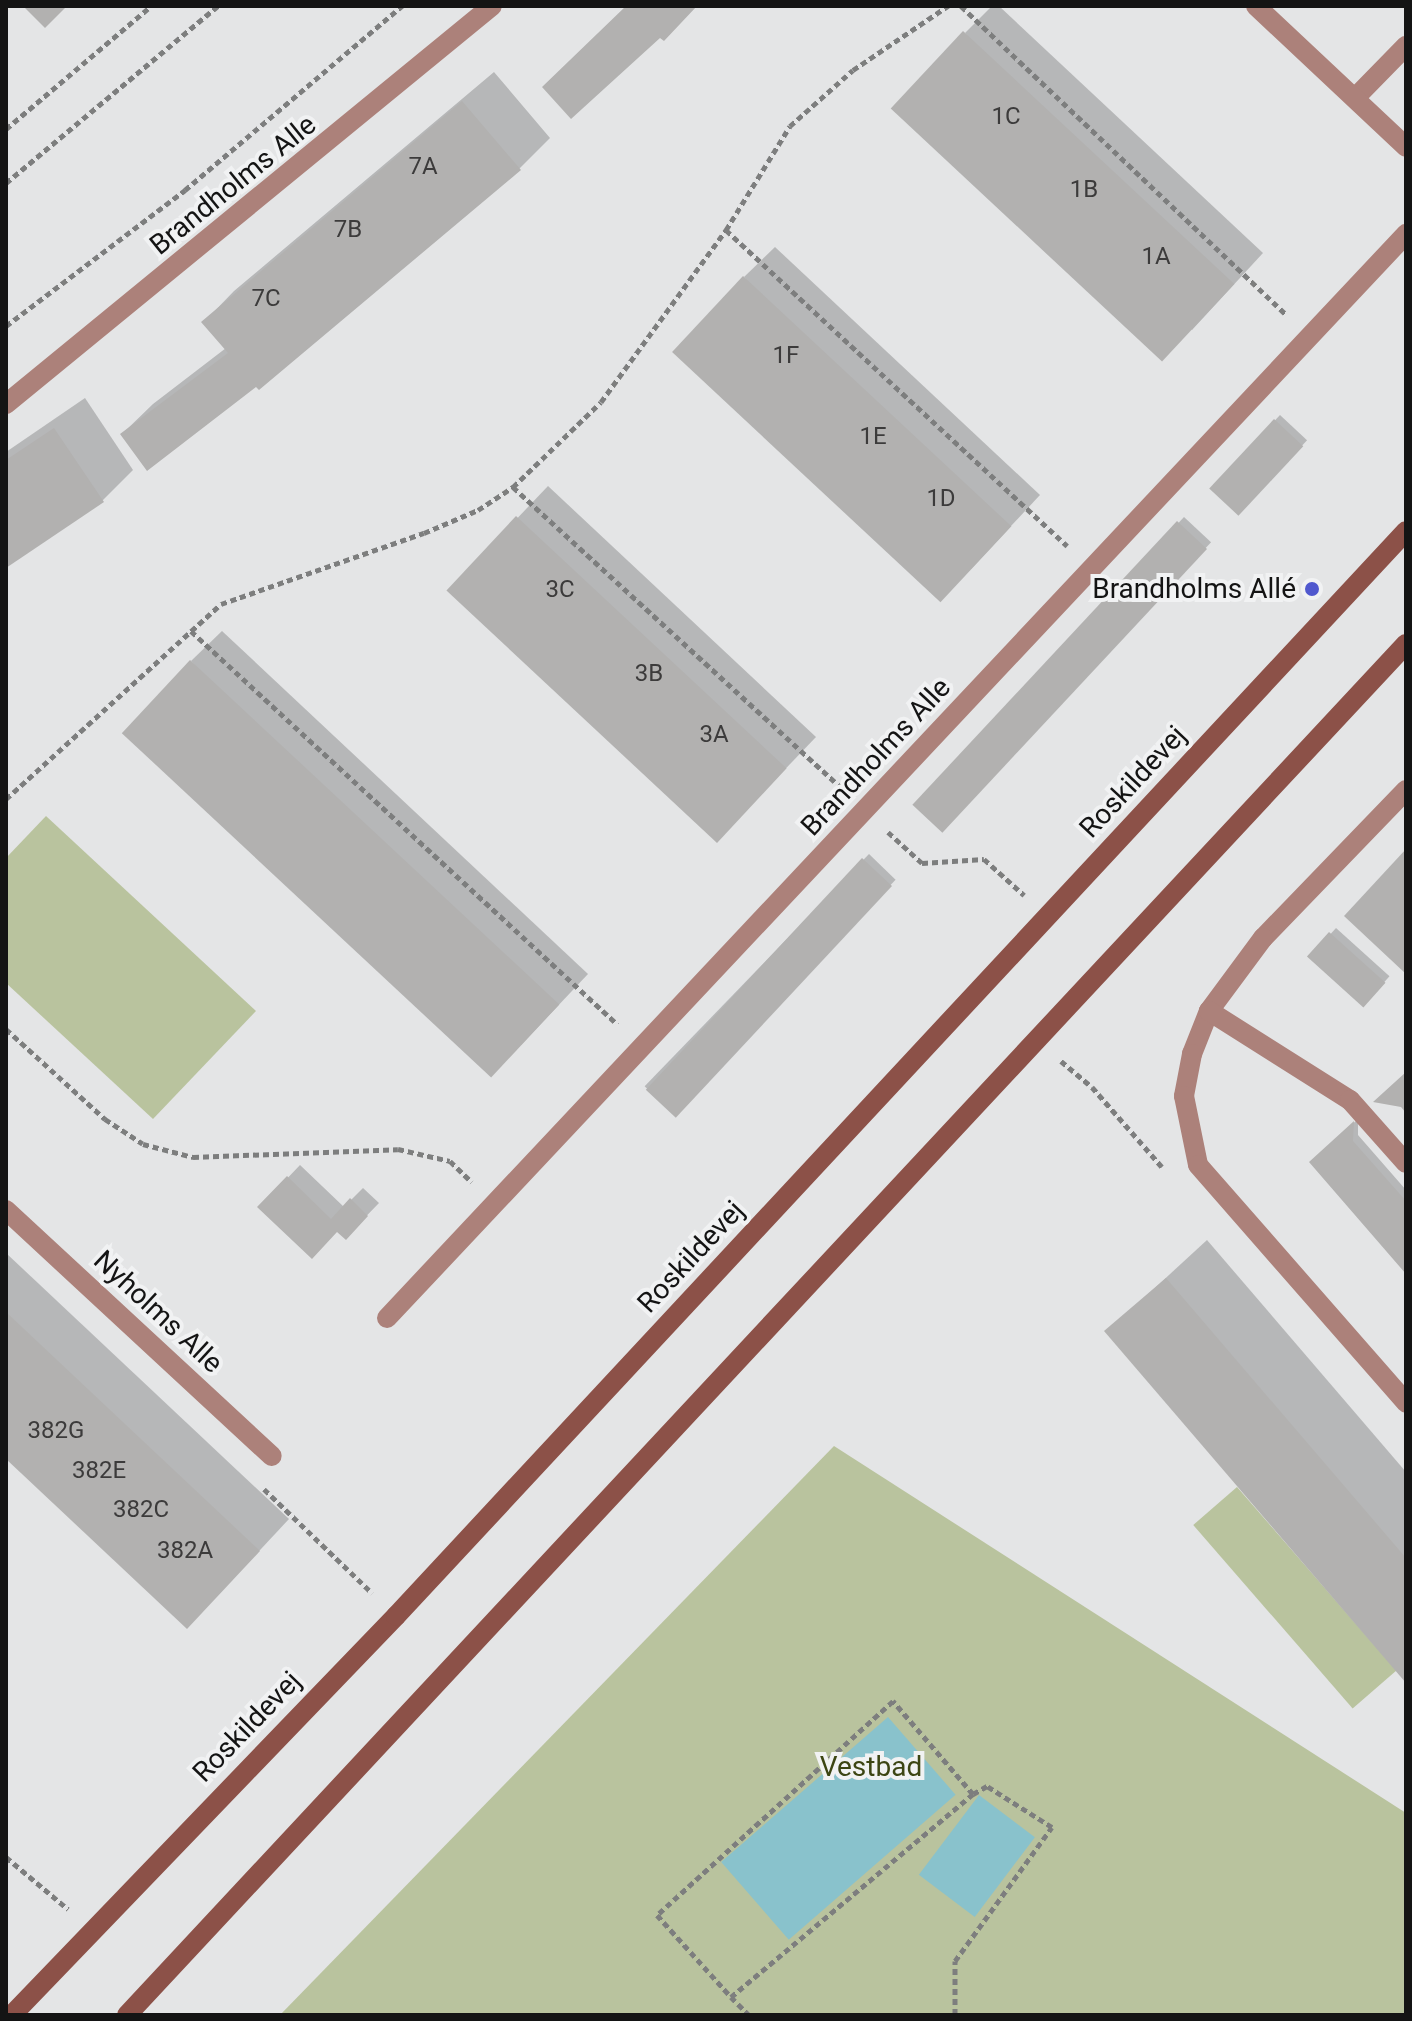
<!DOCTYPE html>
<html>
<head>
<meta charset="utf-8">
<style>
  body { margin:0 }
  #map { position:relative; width:1412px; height:2021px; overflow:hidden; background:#e4e5e6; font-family:Roboto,sans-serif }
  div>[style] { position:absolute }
  .green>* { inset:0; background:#b9c39e; transform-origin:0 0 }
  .water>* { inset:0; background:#89c2cc; transform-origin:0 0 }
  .shadow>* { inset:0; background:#0003; transform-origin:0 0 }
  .building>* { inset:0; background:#b2b1b0; transform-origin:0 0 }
  .path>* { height:5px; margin-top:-2.5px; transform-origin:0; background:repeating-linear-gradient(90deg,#7d7e7e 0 6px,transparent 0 10px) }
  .service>* { height:20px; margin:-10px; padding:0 10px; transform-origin:10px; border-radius:10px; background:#ac817a }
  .minor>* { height:20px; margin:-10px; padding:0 10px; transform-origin:10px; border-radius:10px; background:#ac817a }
  .secondary>* { height:20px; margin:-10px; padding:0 10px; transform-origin:10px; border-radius:10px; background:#8c5148 }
  .dots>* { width:22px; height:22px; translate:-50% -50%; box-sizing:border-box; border:4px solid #f1f2f3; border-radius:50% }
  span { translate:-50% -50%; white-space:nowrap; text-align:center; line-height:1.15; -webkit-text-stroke:8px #f1f2f3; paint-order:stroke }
  .number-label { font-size:24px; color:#3c3b3b }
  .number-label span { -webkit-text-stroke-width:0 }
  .street-label { font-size:28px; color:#141414 }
  .poi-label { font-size:28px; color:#141414 }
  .right { translate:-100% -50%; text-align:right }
  .park-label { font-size:28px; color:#3c4513 }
  .frame { position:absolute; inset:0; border:8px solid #141414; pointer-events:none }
</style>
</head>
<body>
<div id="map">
  <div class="green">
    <i style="clip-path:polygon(46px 816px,256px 1011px,153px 1119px,6px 983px,6px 858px)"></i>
    <i style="clip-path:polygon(834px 1446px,1406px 1813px,1406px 2015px,280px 2015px)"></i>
    <i style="left:1237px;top:1487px;width:243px;height:58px;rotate:49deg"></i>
  </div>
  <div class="water">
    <i style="left:888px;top:1717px;width:103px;height:221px;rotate:49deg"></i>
    <i style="left:979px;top:1795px;width:70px;height:100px;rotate:37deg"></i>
  </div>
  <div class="shadow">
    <i style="clip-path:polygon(992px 6px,999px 6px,1263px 253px,1192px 330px,965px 33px)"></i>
    <i style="clip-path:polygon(494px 72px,550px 138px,519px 169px,257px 384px,122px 434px,153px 404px,226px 348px,204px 322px,234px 291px)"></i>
    <i style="clip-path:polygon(775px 247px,1040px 495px,971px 569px,744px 277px)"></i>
    <i style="clip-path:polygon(85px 398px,133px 470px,103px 500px,6px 566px,6px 452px)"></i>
    <i style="left:1280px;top:415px;width:37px;height:100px;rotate:43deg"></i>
    <i style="clip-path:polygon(548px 486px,816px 737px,746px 810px,449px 590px)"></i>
    <i style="left:1184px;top:517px;width:37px;height:394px;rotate:43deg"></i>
    <i style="clip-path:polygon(222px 631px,588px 974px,521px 1045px,191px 661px)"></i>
    <i style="left:869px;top:854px;width:37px;height:323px;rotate:44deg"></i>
    <i style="left:1336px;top:928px;width:72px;height:39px;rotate:42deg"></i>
    <i style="clip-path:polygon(1358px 1119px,1358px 1135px,1406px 1190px,1406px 1271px,1311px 1162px)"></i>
    <i style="clip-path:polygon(300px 1165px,344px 1207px,363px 1188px,379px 1203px,346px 1237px,338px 1230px,260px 1207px)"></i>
    <i style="clip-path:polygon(1207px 1240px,1406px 1472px,1406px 1680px,1107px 1332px)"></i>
    <i style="clip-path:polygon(6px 1253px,289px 1519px,217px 1596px,6px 1456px)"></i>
  </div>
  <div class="building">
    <i style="clip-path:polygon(23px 6px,67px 6px,45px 28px)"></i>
    <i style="clip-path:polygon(626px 6px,697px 6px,664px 41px,660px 38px,571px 119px,542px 87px)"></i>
    <i style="left:963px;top:31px;width:371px;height:106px;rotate:43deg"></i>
    <i style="clip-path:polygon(462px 101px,521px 170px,259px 390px,256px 387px,147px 471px,120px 434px,228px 353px,201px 322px)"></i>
    <i style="left:743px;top:276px;width:367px;height:104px;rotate:43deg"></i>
    <i style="left:1274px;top:419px;width:40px;height:95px;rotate:43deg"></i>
    <i style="clip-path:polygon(54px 428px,104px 502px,6px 568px,6px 460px)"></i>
    <i style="left:516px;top:516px;width:370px;height:102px;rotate:43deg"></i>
    <i style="left:1177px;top:521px;width:41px;height:388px;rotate:43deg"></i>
    <i style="left:190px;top:660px;width:505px;height:100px;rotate:43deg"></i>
    <i style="clip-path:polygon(1406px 849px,1406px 974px,1344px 916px)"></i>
    <i style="left:862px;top:858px;width:41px;height:317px;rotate:43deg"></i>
    <i style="left:1329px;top:932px;width:76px;height:33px;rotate:42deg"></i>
    <i style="clip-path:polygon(1406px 1072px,1406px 1113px,1401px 1107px,1373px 1102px)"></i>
    <i style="clip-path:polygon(1354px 1121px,1353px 1141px,1406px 1201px,1406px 1274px,1309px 1162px)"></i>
    <i style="clip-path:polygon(287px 1176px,331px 1219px,350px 1198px,368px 1216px,346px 1240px,337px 1232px,312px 1259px,257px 1207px)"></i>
    <i style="clip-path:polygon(1166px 1278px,1406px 1558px,1406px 1683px,1104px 1331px)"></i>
    <i style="clip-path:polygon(6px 1312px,260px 1551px,187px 1629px,6px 1459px)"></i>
  </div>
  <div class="path">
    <i style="left:961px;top:6px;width:448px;rotate:43.5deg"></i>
    <i style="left:6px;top:129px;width:190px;rotate:-40.3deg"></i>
    <i style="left:6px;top:183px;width:276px;rotate:-39.9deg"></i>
    <i style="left:726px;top:230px;width:465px;rotate:42.8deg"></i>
    <i style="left:6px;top:326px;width:225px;rotate:-37.2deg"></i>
    <i style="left:185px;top:190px;width:285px;rotate:-40.3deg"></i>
    <i style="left:513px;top:487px;width:444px;rotate:42.5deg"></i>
    <i style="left:191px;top:631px;width:580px;rotate:42.69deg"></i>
    <i style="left:6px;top:799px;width:290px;rotate:-42.2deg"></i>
    <i style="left:221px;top:604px;width:215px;rotate:-19.3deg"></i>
    <i style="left:424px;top:533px;width:59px;rotate:-23.1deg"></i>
    <i style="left:478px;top:510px;width:42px;rotate:-33.3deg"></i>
    <i style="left:513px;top:487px;width:122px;rotate:-44deg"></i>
    <i style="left:601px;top:402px;width:213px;rotate:-54deg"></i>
    <i style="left:726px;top:230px;width:122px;rotate:-58.4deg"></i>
    <i style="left:790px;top:126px;width:84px;rotate:-41.6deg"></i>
    <i style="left:853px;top:70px;width:115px;rotate:-34deg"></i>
    <i style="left:888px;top:832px;width:46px;rotate:42.4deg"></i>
    <i style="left:922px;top:863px;width:62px;rotate:-3.7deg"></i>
    <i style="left:984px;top:859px;width:54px;rotate:42deg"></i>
    <i style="left:6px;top:1029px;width:134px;rotate:42.3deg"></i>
    <i style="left:105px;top:1119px;width:45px;rotate:33.3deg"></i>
    <i style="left:143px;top:1144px;width:52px;rotate:14.6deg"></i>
    <i style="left:193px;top:1157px;width:205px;rotate:-2.2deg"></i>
    <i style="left:398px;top:1149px;width:53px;rotate:13deg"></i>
    <i style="left:450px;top:1161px;width:30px;rotate:44deg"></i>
    <i style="left:1061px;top:1061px;width:40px;rotate:40deg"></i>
    <i style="left:1092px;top:1087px;width:106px;rotate:48.8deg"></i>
    <i style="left:264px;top:1489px;width:150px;rotate:43.9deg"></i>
    <i style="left:6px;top:1857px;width:81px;rotate:40deg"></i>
    <i style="left:731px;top:1997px;width:316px;rotate:-40deg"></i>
    <i style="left:973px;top:1794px;width:123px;rotate:-130.7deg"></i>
    <i style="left:893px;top:1701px;width:319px;rotate:137.8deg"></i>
    <i style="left:657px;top:1915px;width:110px;rotate:47.9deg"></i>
    <i style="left:731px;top:1997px;width:25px;rotate:45deg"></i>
    <i style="left:955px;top:2015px;width:54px;rotate:-90deg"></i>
    <i style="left:955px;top:1961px;width:165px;rotate:-54.1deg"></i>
    <i style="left:1052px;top:1827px;width:77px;rotate:-147.8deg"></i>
    <i style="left:987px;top:1786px;width:16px;rotate:150deg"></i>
  </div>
  <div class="service">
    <i style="left:1355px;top:98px;width:73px;rotate:-45.6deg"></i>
    <i style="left:1406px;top:790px;width:206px;rotate:134deg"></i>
    <i style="left:1263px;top:938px;width:91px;rotate:126.5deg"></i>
    <i style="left:1209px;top:1011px;width:46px;rotate:111.6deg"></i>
    <i style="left:1192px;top:1054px;width:43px;rotate:100.8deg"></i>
    <i style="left:1184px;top:1096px;width:70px;rotate:78.5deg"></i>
    <i style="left:1198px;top:1165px;width:316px;rotate:48.8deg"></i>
    <i style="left:1209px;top:1011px;width:167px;rotate:32.3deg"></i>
    <i style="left:1350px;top:1100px;width:84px;rotate:48.4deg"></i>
  </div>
  <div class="minor">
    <i style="left:1256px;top:6px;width:206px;rotate:43.2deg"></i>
    <i style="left:6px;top:404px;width:628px;rotate:-39.32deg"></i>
    <i style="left:6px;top:1210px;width:362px;rotate:42.8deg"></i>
    <i style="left:387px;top:1318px;width:1488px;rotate:-46.77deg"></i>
  </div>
  <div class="secondary">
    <i style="left:12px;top:2015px;width:554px;rotate:-46.1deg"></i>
    <i style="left:396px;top:1616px;width:1482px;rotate:-47.05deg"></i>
    <i style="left:127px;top:2015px;width:1875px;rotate:-46.99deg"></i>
  </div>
  <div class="dots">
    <i style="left:1312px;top:589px;background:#5058ce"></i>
  </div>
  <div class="number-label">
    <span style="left:1006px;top:117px">1C</span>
    <span style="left:423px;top:167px">7A</span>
    <span style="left:1084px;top:190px">1B</span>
    <span style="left:348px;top:230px">7B</span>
    <span style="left:1156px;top:257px">1A</span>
    <span style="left:266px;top:299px">7C</span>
    <span style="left:786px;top:356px">1F</span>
    <span style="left:873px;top:437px">1E</span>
    <span style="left:941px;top:499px">1D</span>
    <span style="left:560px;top:590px">3C</span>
    <span style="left:649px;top:674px">3B</span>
    <span style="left:714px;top:735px">3A</span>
    <span style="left:56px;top:1431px">382G</span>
    <span style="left:99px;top:1471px">382E</span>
    <span style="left:141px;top:1510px">382C</span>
    <span style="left:185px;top:1551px">382A</span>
  </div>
  <div class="street-label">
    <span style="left:233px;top:185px;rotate:-39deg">Brandholms Alle</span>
    <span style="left:876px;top:757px;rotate:-47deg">Brandholms Alle</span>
    <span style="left:1133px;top:782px;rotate:-47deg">Roskildevej</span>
    <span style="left:691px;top:1257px;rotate:-47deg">Roskildevej</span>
    <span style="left:158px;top:1312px;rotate:43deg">Nyholms Alle</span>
    <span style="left:247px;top:1727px;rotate:-46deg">Roskildevej</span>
  </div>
  <div class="poi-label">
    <span class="right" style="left:1296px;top:589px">Brandholms Allé</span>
  </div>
  <div class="park-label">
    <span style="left:871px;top:1767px">Vestbad</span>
  </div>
  <div class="frame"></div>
</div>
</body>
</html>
